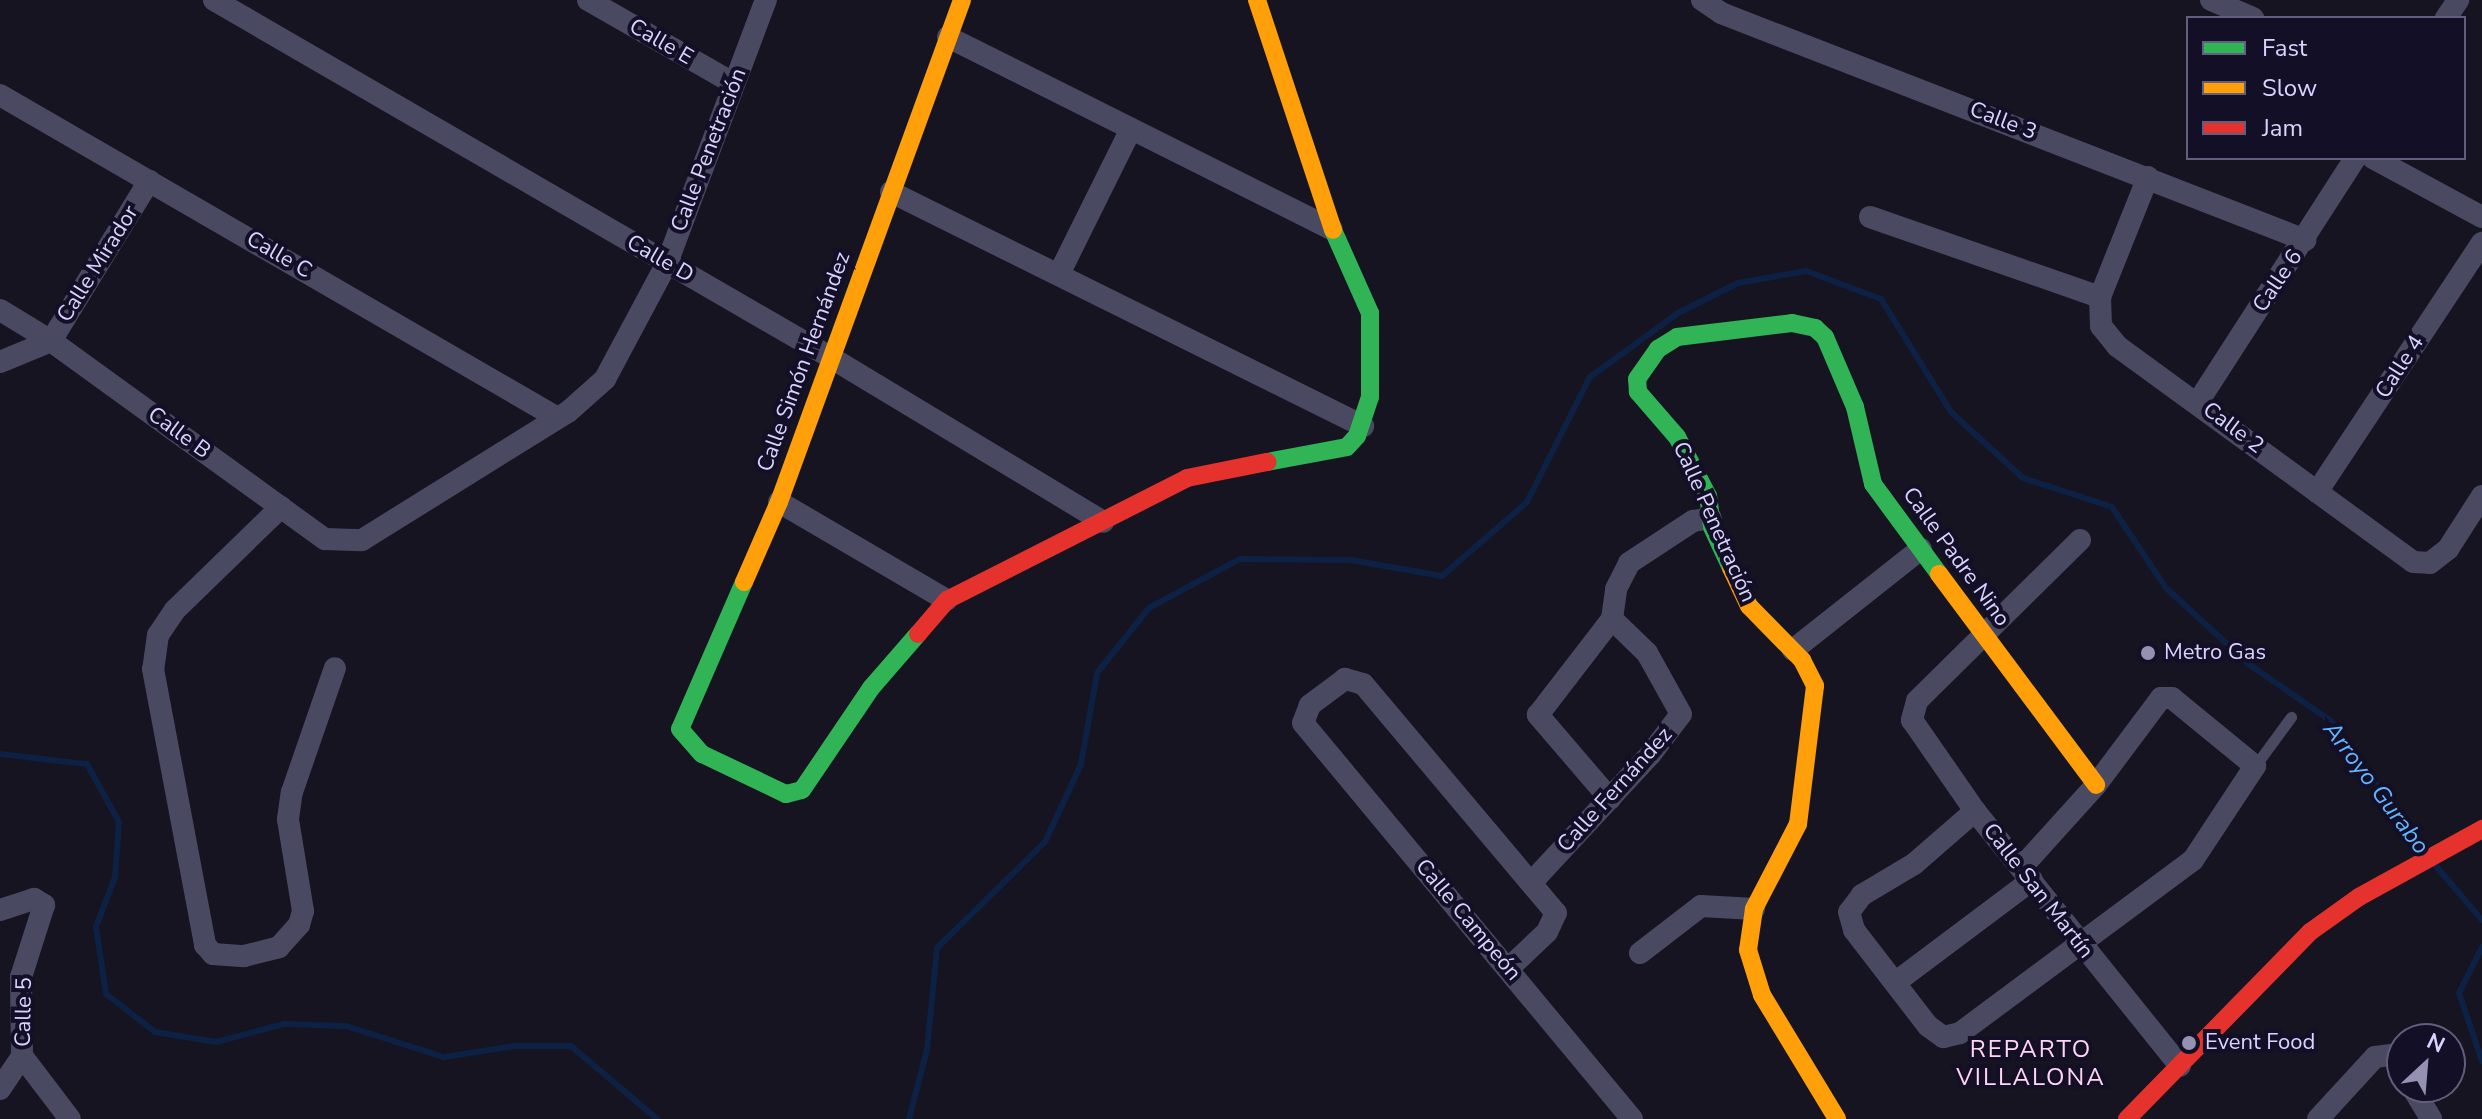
<!DOCTYPE html>
<html>
<head>
<meta charset="utf-8">
<style>
  body { margin:0 }
  #map { position:relative; width:2482px; height:1119px; overflow:hidden; background:#161421; font-family:"Nunito Sans",sans-serif }
  div>[style] { position:absolute }
  .stream>* { height:6px; margin:-3px; padding:0 3px; transform-origin:3px; border-radius:3px; background:#0d2144 }
  .lane>* { height:11px; margin:-5.5px; padding:0 5.5px; transform-origin:5.5px; border-radius:5.5px; background:#4a4962 }
  .street>* { height:22px; margin:-11px; padding:0 11px; transform-origin:11px; border-radius:11px; background:#4a4962 }
  .fast>* { height:18px; margin:-9px; padding:0 9px; transform-origin:9px; border-radius:9px; background:#30b455 }
  .slow>* { height:18px; margin:-9px; padding:0 9px; transform-origin:9px; border-radius:9px; background:#ff9f0a }
  .jam>* { height:18px; margin:-9px; padding:0 9px; transform-origin:9px; border-radius:9px; background:#e5322d }
  .dots>* { width:22px; height:22px; translate:-50% -50%; box-sizing:border-box; border:4px solid #130f26; border-radius:50% }
  span { translate:-50% -50%; white-space:nowrap; text-align:center; line-height:1.15; -webkit-text-stroke:8px #130f26; paint-order:stroke }
  .street-label { font-size:22px; color:#d9d4ff }
  .poi-label { font-size:22px; color:#d9d4ff }
  .left { translate:0 -50%; text-align:left }
  .water-label { font-size:24px; color:#62b6ff; font-style:italic }
  .neighbourhood-label { font-size:24px; color:#ffd6f0; letter-spacing:2px }
  .legend { position:absolute; left:2186px; top:16px; width:280px; height:144px; box-sizing:border-box; background:#130f26; border:2px solid #625e7d; margin:0; padding:10px 14px; list-style:none; font-size:24px; color:#d9d4ff }
  .legend li { display:flex; align-items:center; gap:16px; height:40px }
  .legend b { width:40px; border:2px solid #625e7d }
  .north { position:absolute; left:2386px; top:1023px; width:80px; height:80px; box-sizing:border-box; background:#130f26; border:2px solid #625e7d; border-radius:50%; rotate:26deg; font-size:22px; font-weight:700; line-height:32px; text-align:center; color:#d9d4ff }
  .north::after { content:''; display:block; margin:auto; width:28px; height:36px; background:#9591b1; clip-path:polygon(50% 0,100% 100%,50% 72%,0 100%) }
</style>
</head>
<body>
<div id="map">
  <div class="stream">
    <i style="left:0;top:754px;width:88px;rotate:6.6deg"></i>
    <i style="left:87px;top:764px;width:66px;rotate:61.1deg"></i>
    <i style="left:119px;top:822px;width:55px;rotate:94.2deg"></i>
    <i style="left:115px;top:877px;width:53px;rotate:110.8deg"></i>
    <i style="left:96px;top:927px;width:68px;rotate:81.5deg"></i>
    <i style="left:106px;top:994px;width:62px;rotate:37.8deg"></i>
    <i style="left:155px;top:1032px;width:62px;rotate:9.3deg"></i>
    <i style="left:216px;top:1042px;width:70px;rotate:-14.8deg"></i>
    <i style="left:284px;top:1024px;width:62px;rotate:1.8deg"></i>
    <i style="left:346px;top:1026px;width:103px;rotate:17.6deg"></i>
    <i style="left:444px;top:1057px;width:72px;rotate:-8.8deg"></i>
    <i style="left:515px;top:1046px;width:56px"></i>
    <i style="left:571px;top:1046px;width:113px;rotate:40.3deg"></i>
    <i style="left:2435px;top:865px;width:72px;rotate:49.5deg"></i>
    <i style="left:2482px;top:947px;width:51px;rotate:116.6deg"></i>
    <i style="left:2459px;top:993px;width:72px;rotate:71.3deg"></i>
    <i style="left:909px;top:1119px;width:71px;rotate:-75.4deg"></i>
    <i style="left:927px;top:1050px;width:102px;rotate:-84.4deg"></i>
    <i style="left:937px;top:948px;width:151px;rotate:-44.5deg"></i>
    <i style="left:1045px;top:842px;width:86px;rotate:-65.2deg"></i>
    <i style="left:1081px;top:764px;width:92px;rotate:-80deg"></i>
    <i style="left:1097px;top:673px;width:83px;rotate:-51.3deg"></i>
    <i style="left:1149px;top:608px;width:103px;rotate:-28.3deg"></i>
    <i style="left:1240px;top:559px;width:111px;rotate:0.5deg"></i>
    <i style="left:1351px;top:560px;width:92px;rotate:10deg"></i>
    <i style="left:1442px;top:576px;width:113px;rotate:-41deg"></i>
    <i style="left:1527px;top:502px;width:140px;rotate:-63.3deg"></i>
    <i style="left:1590px;top:377px;width:109px;rotate:-36deg"></i>
    <i style="left:1678px;top:313px;width:67px;rotate:-26.6deg"></i>
    <i style="left:1738px;top:283px;width:69px;rotate:-10deg"></i>
    <i style="left:1806px;top:271px;width:80px;rotate:20.5deg"></i>
    <i style="left:1881px;top:299px;width:133px;rotate:58.2deg"></i>
    <i style="left:1951px;top:412px;width:98px;rotate:42.5deg"></i>
    <i style="left:2023px;top:478px;width:94px;rotate:18deg"></i>
    <i style="left:2112px;top:507px;width:97px;rotate:56.3deg"></i>
    <i style="left:2166px;top:588px;width:114px;rotate:42.5deg"></i>
    <i style="left:2250px;top:665px;width:98px;rotate:34.7deg"></i>
    <i style="left:2331px;top:721px;width:158px;rotate:54.5deg"></i>
  </div>
  <div class="lane">
    <i style="left:2255px;top:766px;width:61px;rotate:-53.7deg"></i>
  </div>
  <div class="street">
    <i style="left:214px;top:0;width:712px;rotate:30.09deg"></i>
    <i style="left:830px;top:357px;width:319px;rotate:31.1deg"></i>
    <i style="left:588px;top:0;width:167px;rotate:29.8deg"></i>
    <i style="left:1702px;top:0;width:23px;rotate:34deg"></i>
    <i style="left:1721px;top:13px;width:627px;rotate:21.24deg"></i>
    <i style="left:2211px;top:0;width:46px;rotate:23.2deg"></i>
    <i style="left:2446px;top:18px;width:22px;rotate:-56deg"></i>
    <i style="left:948px;top:37px;width:429px;rotate:26.6deg"></i>
    <i style="left:0;top:95px;width:643px;rotate:30.08deg"></i>
    <i style="left:2373px;top:158px;width:124px;rotate:28.4deg"></i>
    <i style="left:2148px;top:177px;width:129px;rotate:111.8deg"></i>
    <i style="left:2100px;top:297px;width:29px;rotate:88deg"></i>
    <i style="left:2101px;top:326px;width:26px;rotate:51deg"></i>
    <i style="left:2117px;top:346px;width:366px;rotate:36.1deg"></i>
    <i style="left:2413px;top:562px;width:17px;rotate:3deg"></i>
    <i style="left:2430px;top:563px;width:23px;rotate:-38deg"></i>
    <i style="left:2448px;top:549px;width:63px;rotate:-57.3deg"></i>
    <i style="left:891px;top:192px;width:527px;rotate:26.37deg"></i>
    <i style="left:1870px;top:217px;width:244px;rotate:19.2deg"></i>
    <i style="left:1059px;top:274px;width:162px;rotate:-63.6deg"></i>
    <i style="left:0;top:310px;width:60px;rotate:31.3deg"></i>
    <i style="left:51px;top:341px;width:338px;rotate:35.9deg"></i>
    <i style="left:325px;top:539px;width:37px;rotate:2deg"></i>
    <i style="left:362px;top:540px;width:243px;rotate:-31.9deg"></i>
    <i style="left:568px;top:412px;width:50px;rotate:-41.7deg"></i>
    <i style="left:605px;top:379px;width:132px;rotate:-61.9deg"></i>
    <i style="left:667px;top:263px;width:281px;rotate:-69.4deg"></i>
    <i style="left:0;top:362px;width:55px;rotate:-22.4deg"></i>
    <i style="left:51px;top:341px;width:188px;rotate:-58.5deg"></i>
    <i style="left:2198px;top:402px;width:290px;rotate:-57.2deg"></i>
    <i style="left:2317px;top:492px;width:299px;rotate:-56.5deg"></i>
    <i style="left:779px;top:502px;width:194px;rotate:30.3deg"></i>
    <i style="left:281px;top:507px;width:148px;rotate:135.8deg"></i>
    <i style="left:175px;top:610px;width:30px;rotate:124deg"></i>
    <i style="left:158px;top:635px;width:34px;rotate:98deg"></i>
    <i style="left:153px;top:669px;width:281px;rotate:79.3deg"></i>
    <i style="left:205px;top:945px;width:12px;rotate:48deg"></i>
    <i style="left:213px;top:954px;width:31px;rotate:4deg"></i>
    <i style="left:244px;top:956px;width:36px;rotate:-14deg"></i>
    <i style="left:279px;top:947px;width:30px;rotate:-48deg"></i>
    <i style="left:299px;top:925px;width:15px;rotate:-74deg"></i>
    <i style="left:303px;top:911px;width:93px;rotate:-99.3deg"></i>
    <i style="left:288px;top:819px;width:27px;rotate:-82deg"></i>
    <i style="left:292px;top:792px;width:131px;rotate:-70.9deg"></i>
    <i style="left:2080px;top:540px;width:229px;rotate:135.4deg"></i>
    <i style="left:1917px;top:701px;width:20px;rotate:105deg"></i>
    <i style="left:1912px;top:720px;width:111px;rotate:55.3deg"></i>
    <i style="left:1975px;top:811px;width:327px;rotate:51.2deg"></i>
    <i style="left:1793px;top:650px;width:163px;rotate:-38.3deg"></i>
    <i style="left:1610px;top:799px;width:111px;rotate:-130.6deg"></i>
    <i style="left:1538px;top:715px;width:121px;rotate:-52.4deg"></i>
    <i style="left:1612px;top:619px;width:30px;rotate:-82deg"></i>
    <i style="left:1616px;top:589px;width:29px;rotate:-63deg"></i>
    <i style="left:1629px;top:563px;width:77px;rotate:-33.3deg"></i>
    <i style="left:1693px;top:521px;width:18px;rotate:-9deg"></i>
    <i style="left:1975px;top:811px;width:81px;rotate:139deg"></i>
    <i style="left:1914px;top:864px;width:61px;rotate:149.2deg"></i>
    <i style="left:1862px;top:895px;width:21px;rotate:127deg"></i>
    <i style="left:1849px;top:912px;width:19px;rotate:74deg"></i>
    <i style="left:1854px;top:930px;width:121px;rotate:52.4deg"></i>
    <i style="left:1928px;top:1026px;width:19px;rotate:36deg"></i>
    <i style="left:1943px;top:1037px;width:17px;rotate:-13deg"></i>
    <i style="left:1960px;top:1033px;width:290px;rotate:-36.6deg"></i>
    <i style="left:2193px;top:860px;width:113px;rotate:-56.6deg"></i>
    <i style="left:2255px;top:766px;width:107px;rotate:-140.7deg"></i>
    <i style="left:2172px;top:698px;width:11px;rotate:180deg"></i>
    <i style="left:2161px;top:698px;width:109px;rotate:126.8deg"></i>
    <i style="left:2096px;top:785px;width:110px;rotate:132.1deg"></i>
    <i style="left:1531px;top:883px;width:175px;rotate:-47.1deg"></i>
    <i style="left:1650px;top:755px;width:51px;rotate:-52.9deg"></i>
    <i style="left:1681px;top:714px;width:70px;rotate:-119.1deg"></i>
    <i style="left:1647px;top:653px;width:49px;rotate:-135.8deg"></i>
    <i style="left:0;top:910px;width:36px;rotate:-18deg"></i>
    <i style="left:34px;top:899px;width:12px;rotate:31deg"></i>
    <i style="left:44px;top:905px;width:76px;rotate:107.7deg"></i>
    <i style="left:21px;top:977px;width:79px;rotate:89.3deg"></i>
    <i style="left:22px;top:1056px;width:79px;rotate:52.7deg"></i>
    <i style="left:1640px;top:953px;width:77px;rotate:-37.6deg"></i>
    <i style="left:1701px;top:906px;width:53px;rotate:3.2deg"></i>
    <i style="left:1509px;top:968px;width:52px;rotate:-43.5deg"></i>
    <i style="left:1547px;top:932px;width:21px;rotate:-65deg"></i>
    <i style="left:1556px;top:913px;width:299px;rotate:-130.1deg"></i>
    <i style="left:1363px;top:684px;width:19px;rotate:-164deg"></i>
    <i style="left:1345px;top:679px;width:44px;rotate:143.4deg"></i>
    <i style="left:1310px;top:705px;width:19px;rotate:111deg"></i>
    <i style="left:1303px;top:723px;width:515px;rotate:50.28deg"></i>
    <i style="left:1896px;top:982px;width:170px;rotate:-36.9deg"></i>
    <i style="left:2412px;top:1087px;width:37px;rotate:59deg"></i>
    <i style="left:0;top:1089px;width:40px;rotate:-56deg"></i>
    <i style="left:2318px;top:1119px;width:84px;rotate:-47.4deg"></i>
    <i style="left:2375px;top:1057px;width:17px;rotate:-7deg"></i>
    <i style="left:2392px;top:1055px;width:18px;rotate:56deg"></i>
  </div>
  <div class="fast">
    <i style="left:1267px;top:462px;width:81px;rotate:-10.6deg"></i>
    <i style="left:1347px;top:447px;width:15px;rotate:-48deg"></i>
    <i style="left:1357px;top:436px;width:41px;rotate:-71.6deg"></i>
    <i style="left:1370px;top:397px;width:84px;rotate:-90deg"></i>
    <i style="left:1370px;top:313px;width:91px;rotate:-114deg"></i>
    <i style="left:1731px;top:568px;width:45px;rotate:-114.9deg"></i>
    <i style="left:1712px;top:527px;width:31px;rotate:-97deg"></i>
    <i style="left:1708px;top:496px;width:67px;rotate:-117.7deg"></i>
    <i style="left:1677px;top:437px;width:60px;rotate:-130.9deg"></i>
    <i style="left:1638px;top:392px;width:13px;rotate:-94deg"></i>
    <i style="left:1637px;top:379px;width:37px;rotate:-55deg"></i>
    <i style="left:1658px;top:349px;width:22px;rotate:-32deg"></i>
    <i style="left:1677px;top:337px;width:116px;rotate:-6.9deg"></i>
    <i style="left:1792px;top:323px;width:24px;rotate:12deg"></i>
    <i style="left:1815px;top:328px;width:13px;rotate:42deg"></i>
    <i style="left:1825px;top:337px;width:76px;rotate:66.8deg"></i>
    <i style="left:1855px;top:407px;width:79px;rotate:76.8deg"></i>
    <i style="left:1873px;top:484px;width:112px;rotate:53.7deg"></i>
    <i style="left:744px;top:582px;width:160px;rotate:113.5deg"></i>
    <i style="left:680px;top:729px;width:33px;rotate:49deg"></i>
    <i style="left:702px;top:754px;width:93px;rotate:25.5deg"></i>
    <i style="left:786px;top:794px;width:16px;rotate:-14deg"></i>
    <i style="left:802px;top:790px;width:123px;rotate:-55.9deg"></i>
    <i style="left:871px;top:688px;width:72px;rotate:-49deg"></i>
  </div>
  <div class="slow">
    <i style="left:1257px;top:0;width:242px;rotate:71.7deg"></i>
    <i style="left:1731px;top:568px;width:42px;rotate:64.7deg"></i>
    <i style="left:1749px;top:606px;width:76px;rotate:45.5deg"></i>
    <i style="left:1802px;top:660px;width:29px;rotate:63deg"></i>
    <i style="left:1815px;top:686px;width:139px;rotate:97deg"></i>
    <i style="left:1798px;top:824px;width:96px;rotate:117.4deg"></i>
    <i style="left:1754px;top:909px;width:41px;rotate:98.3deg"></i>
    <i style="left:1748px;top:950px;width:47px;rotate:72.7deg"></i>
    <i style="left:1762px;top:995px;width:145px;rotate:58.8deg"></i>
    <i style="left:1939px;top:574px;width:263px;rotate:53.3deg"></i>
    <i style="left:744px;top:582px;width:87px;rotate:-66.4deg"></i>
    <i style="left:779px;top:502px;width:534px;rotate:-69.97deg"></i>
  </div>
  <div class="jam">
    <i style="left:918px;top:634px;width:45px;rotate:-49.5deg"></i>
    <i style="left:947px;top:600px;width:269px;rotate:-26.9deg"></i>
    <i style="left:1187px;top:478px;width:82px;rotate:-11.3deg"></i>
    <i style="left:2127px;top:1119px;width:262px;rotate:-45.6deg"></i>
    <i style="left:2310px;top:932px;width:60px;rotate:-35.5deg"></i>
    <i style="left:2359px;top:897px;width:141px;rotate:-28.9deg"></i>
  </div>
  <div class="dots">
    <i style="left:2148px;top:653px;background:#9591b1"></i>
    <i style="left:2189px;top:1043px;background:#9591b1"></i>
  </div>
  <div class="street-label">
    <span style="left:661px;top:42px;rotate:30deg">Calle E</span>
    <span style="left:2003px;top:121px;rotate:21deg">Calle 3</span>
    <span style="left:709px;top:150px;rotate:-69deg">Calle Penetración</span>
    <span style="left:279px;top:255px;rotate:30deg">Calle C</span>
    <span style="left:660px;top:259px;rotate:30deg">Calle D</span>
    <span style="left:98px;top:264px;rotate:-58deg">Calle Mirador</span>
    <span style="left:2278px;top:281px;rotate:-56deg">Calle 6</span>
    <span style="left:804px;top:362px;rotate:-70deg">Calle Simón Hernández</span>
    <span style="left:2400px;top:367px;rotate:-57deg">Calle 4</span>
    <span style="left:2233px;top:428px;rotate:37deg">Calle 2</span>
    <span style="left:179px;top:433px;rotate:36deg">Calle B</span>
    <span style="left:1714px;top:522px;rotate:66deg">Calle Penetración</span>
    <span style="left:1956px;top:557px;rotate:54deg">Calle Padre Nino</span>
    <span style="left:1615px;top:790px;rotate:-48deg">Calle Fernández</span>
    <span style="left:2038px;top:891px;rotate:52deg">Calle San Martín</span>
    <span style="left:1468px;top:920px;rotate:50deg">Calle Campeón</span>
    <span style="left:24px;top:1012px;rotate:-89deg">Calle 5</span>
  </div>
  <div class="poi-label">
    <span class="left" style="left:2164px;top:653px">Metro Gas</span>
    <span class="left" style="left:2205px;top:1043px">Event Food</span>
  </div>
  <div class="water-label">
    <span style="left:2376px;top:788px;rotate:53deg">Arroyo Gurabo</span>
  </div>
  <div class="neighbourhood-label">
    <span style="left:2031px;top:1064px">REPARTO<br>VILLALONA</span>
  </div>
  <ul class="legend">
  <li><b style="height:10px;background:#30b455"></b>Fast</li>
  <li><b style="height:10px;background:#ff9f0a"></b>Slow</li>
  <li><b style="height:10px;background:#e5322d"></b>Jam</li>
  </ul>
  <div class="north">N</div>
</div>
</body>
</html>
